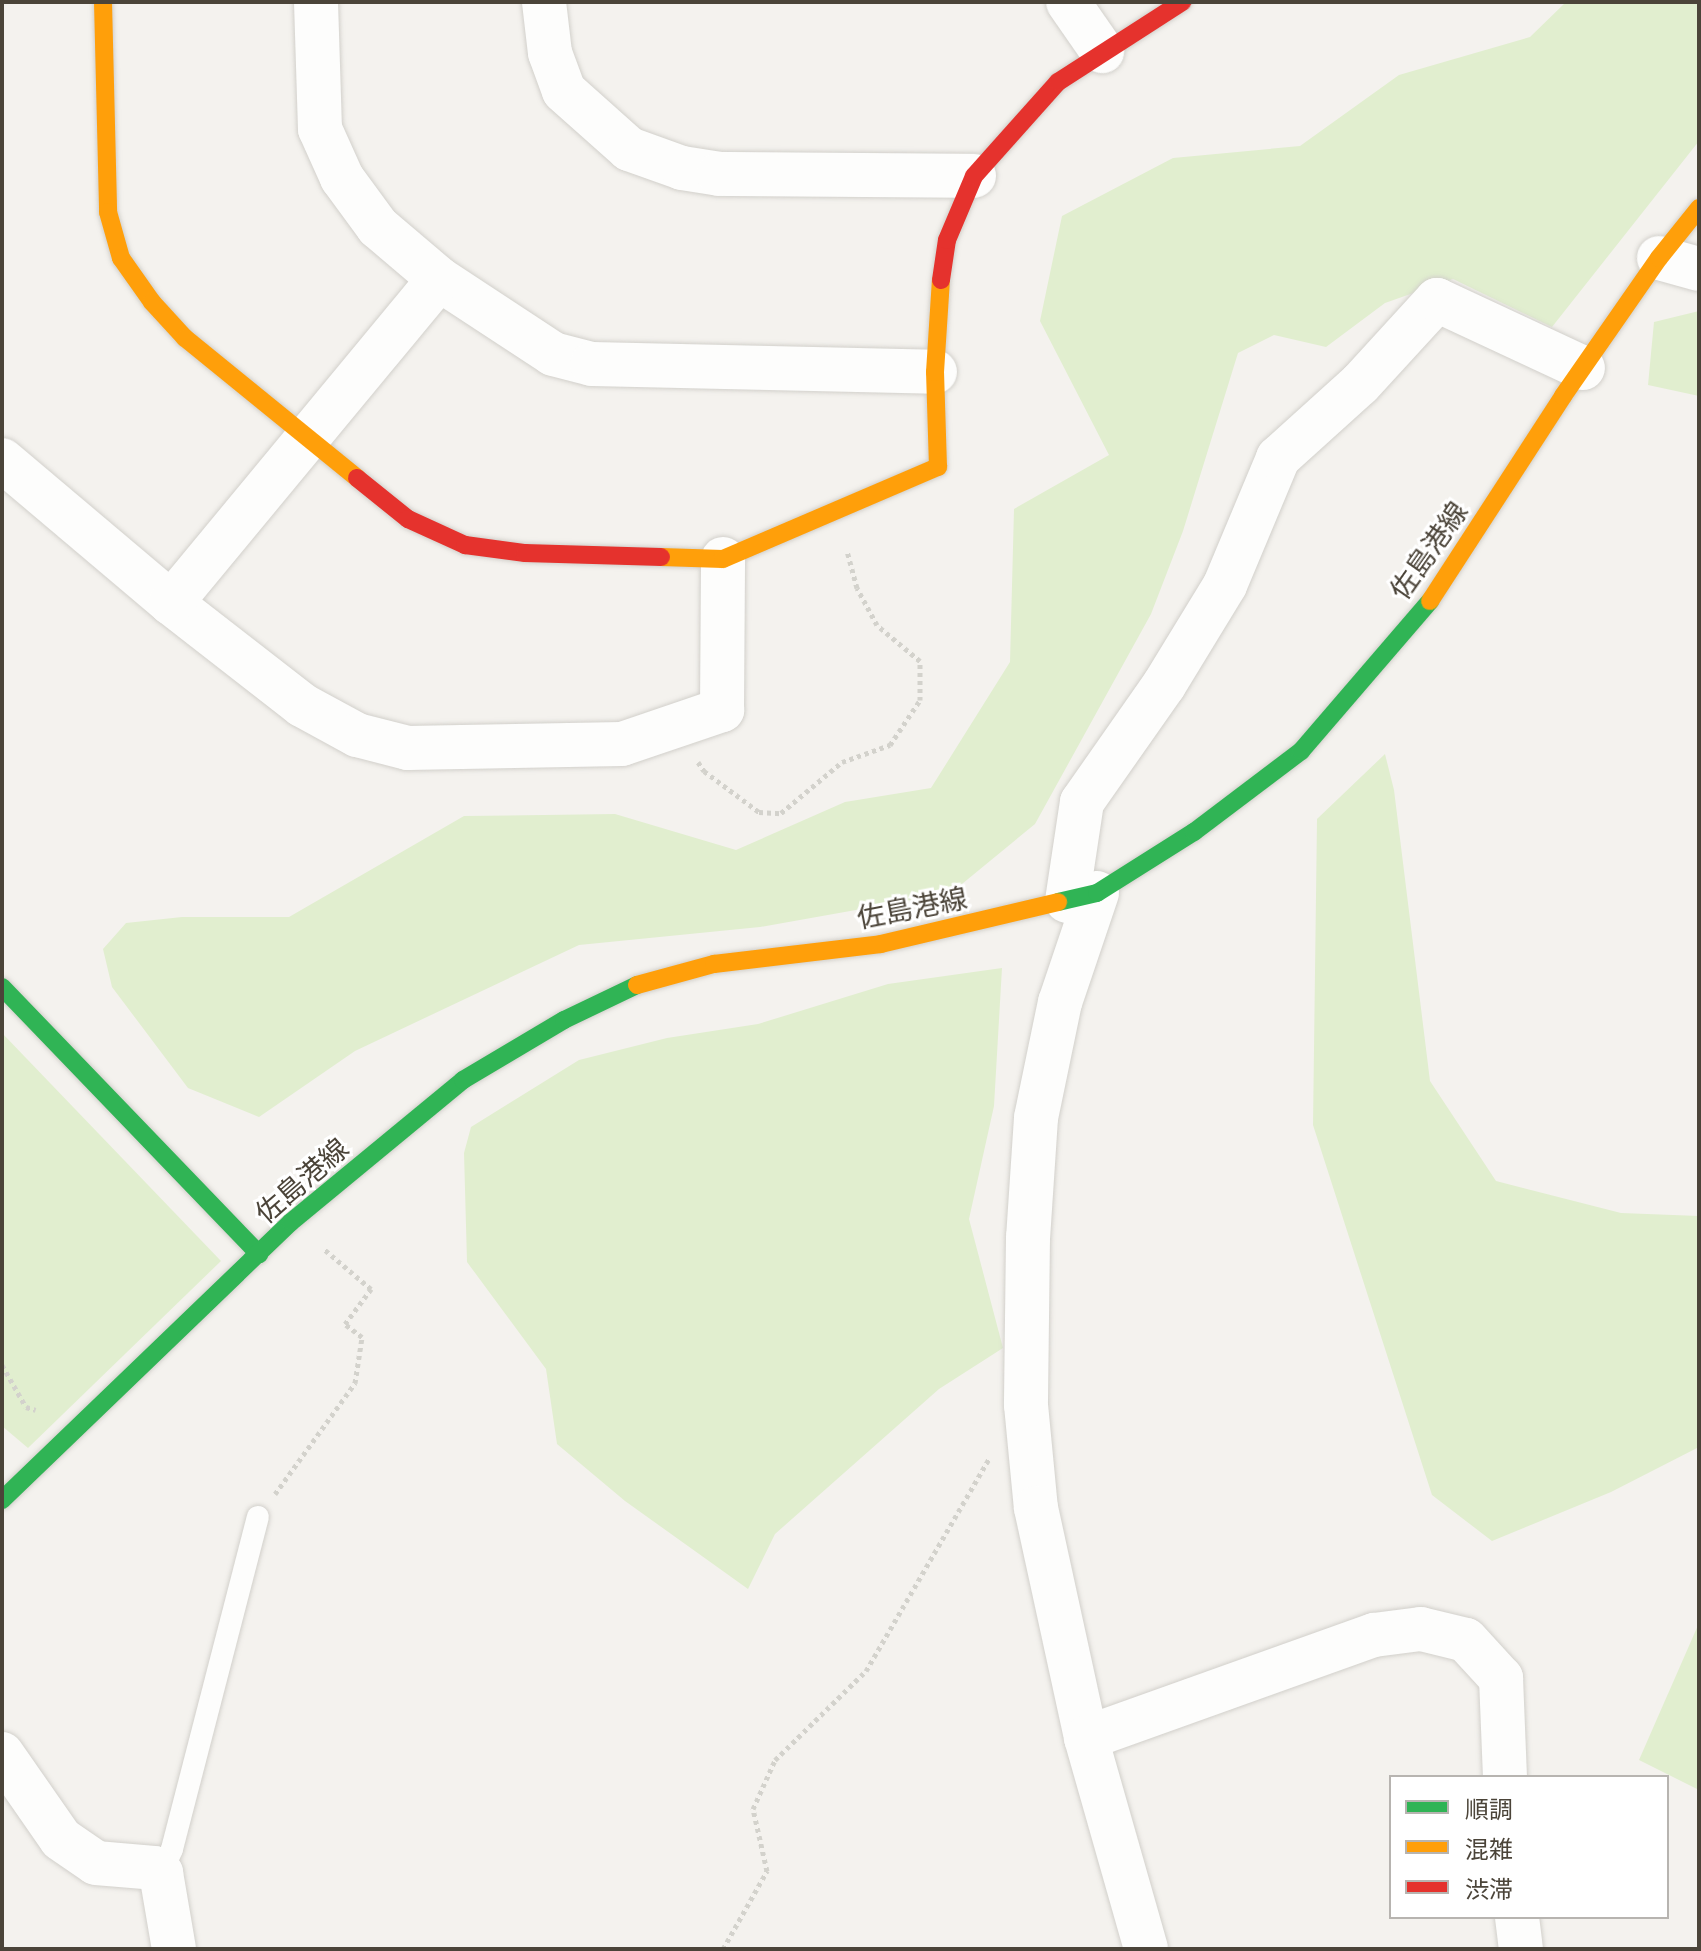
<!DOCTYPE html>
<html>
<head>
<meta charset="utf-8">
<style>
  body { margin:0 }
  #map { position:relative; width:1701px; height:1951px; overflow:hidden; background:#f4f2ee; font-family:Commissioner,"Noto Sans JP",sans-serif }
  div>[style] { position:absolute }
  .green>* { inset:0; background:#e1eecf }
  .path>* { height:5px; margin-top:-2.5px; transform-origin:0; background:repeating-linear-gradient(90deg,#d3d2cc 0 4px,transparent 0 8px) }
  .roads { filter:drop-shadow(0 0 2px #d2d0cb) drop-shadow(0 0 2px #d2d0cb) }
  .lane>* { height:22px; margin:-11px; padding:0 11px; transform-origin:11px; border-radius:11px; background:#fdfdfc }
  .street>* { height:44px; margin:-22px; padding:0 22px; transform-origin:22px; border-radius:22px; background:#fdfdfc }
  .fast>* { height:18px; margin:-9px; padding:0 9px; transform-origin:9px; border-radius:9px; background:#30b455 }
  .slow>* { height:18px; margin:-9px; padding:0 9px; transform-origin:9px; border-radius:9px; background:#ff9f0a }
  .jam>* { height:18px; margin:-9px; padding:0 9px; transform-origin:9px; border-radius:9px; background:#e5322d }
  span { translate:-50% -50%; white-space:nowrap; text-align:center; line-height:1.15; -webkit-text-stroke:6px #fff; paint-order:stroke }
  .street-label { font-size:28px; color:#4b4439 }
  .frame { position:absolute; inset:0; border:4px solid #4b4439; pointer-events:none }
  .legend { position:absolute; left:1389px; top:1775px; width:280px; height:144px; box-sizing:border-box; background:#fff; border:2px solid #b7b4b0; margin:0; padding:10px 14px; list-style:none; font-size:24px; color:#4b4439 }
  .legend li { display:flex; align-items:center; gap:16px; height:40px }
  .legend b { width:40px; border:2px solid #b7b4b0 }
</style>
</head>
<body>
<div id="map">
  <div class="green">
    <i style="clip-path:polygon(1566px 2px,1699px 2px,1699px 141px,1552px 327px,1453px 279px,1385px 303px,1326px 347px,1274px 335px,1238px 353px,1183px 531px,1151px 614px,1035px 824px,951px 893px,760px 927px,579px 945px,355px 1051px,259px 1117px,188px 1088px,112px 987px,103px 949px,126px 923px,182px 917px,289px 917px,464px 816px,615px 814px,736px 850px,845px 802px,931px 788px,1010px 662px,1014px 509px,1109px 455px,1040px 321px,1062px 216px,1173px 158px,1300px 146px,1399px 75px,1530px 37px)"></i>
    <i style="clip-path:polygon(1699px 311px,1699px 396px,1648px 385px,1654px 322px)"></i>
    <i style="clip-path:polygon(1385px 754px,1394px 790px,1430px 1081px,1496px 1181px,1621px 1213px,1699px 1216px,1699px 1447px,1611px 1492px,1492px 1541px,1432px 1495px,1313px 1125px,1317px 819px)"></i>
    <i style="clip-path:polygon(1002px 968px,994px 1106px,969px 1219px,1003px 1348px,939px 1389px,775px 1534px,748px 1589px,625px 1501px,557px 1444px,546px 1369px,467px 1262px,464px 1153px,471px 1127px,579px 1060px,667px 1038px,758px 1024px,888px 984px)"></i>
    <i style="clip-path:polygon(2px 1033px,221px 1261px,28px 1448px,2px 1426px)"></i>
    <i style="clip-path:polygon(1699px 1623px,1699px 1790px,1639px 1760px)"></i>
  </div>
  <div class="path">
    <i style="left:698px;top:762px;width:11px;rotate:56deg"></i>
    <i style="left:704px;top:771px;width:69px;rotate:36.7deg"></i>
    <i style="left:759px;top:812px;width:22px;rotate:3deg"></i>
    <i style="left:781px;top:813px;width:80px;rotate:-39.9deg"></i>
    <i style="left:842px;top:762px;width:51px;rotate:-19.5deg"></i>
    <i style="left:890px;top:745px;width:54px;rotate:-56.3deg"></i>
    <i style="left:920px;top:700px;width:39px;rotate:-90deg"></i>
    <i style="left:920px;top:661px;width:56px;rotate:-140.1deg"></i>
    <i style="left:877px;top:625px;width:42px;rotate:-118.4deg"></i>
    <i style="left:857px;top:588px;width:39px;rotate:-105deg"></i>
    <i style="left:2px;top:1365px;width:48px;rotate:60.3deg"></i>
    <i style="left:26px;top:1407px;width:10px;rotate:17deg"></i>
    <i style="left:275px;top:1494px;width:137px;rotate:-54.2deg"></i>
    <i style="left:355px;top:1383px;width:47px;rotate:-81.3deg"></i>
    <i style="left:362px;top:1337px;width:21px;rotate:-143deg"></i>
    <i style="left:345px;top:1324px;width:44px;rotate:-53.4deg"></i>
    <i style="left:371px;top:1289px;width:62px;rotate:-139.6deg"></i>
    <i style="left:723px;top:1949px;width:90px;rotate:-60.6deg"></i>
    <i style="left:767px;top:1871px;width:64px;rotate:-102.7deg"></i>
    <i style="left:753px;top:1809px;width:54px;rotate:-65.8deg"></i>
    <i style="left:775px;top:1760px;width:127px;rotate:-44.4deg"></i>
    <i style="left:866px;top:1671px;width:245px;rotate:-59.9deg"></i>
  </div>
  <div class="roads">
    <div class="lane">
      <i style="left:161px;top:1873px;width:26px;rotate:-65deg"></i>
      <i style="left:172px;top:1849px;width:343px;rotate:-75.5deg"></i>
    </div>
    <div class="street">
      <i style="left:316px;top:2px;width:127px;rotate:88.2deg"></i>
      <i style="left:320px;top:129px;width:54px;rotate:65.8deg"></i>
      <i style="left:342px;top:178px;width:61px;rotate:53.7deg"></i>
      <i style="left:378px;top:227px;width:80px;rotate:40.4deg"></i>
      <i style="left:439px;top:279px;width:136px;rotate:33.3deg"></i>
      <i style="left:553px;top:354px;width:40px;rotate:14.4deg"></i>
      <i style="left:592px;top:364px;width:343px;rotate:1.3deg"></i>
      <i style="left:544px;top:2px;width:51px;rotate:83.3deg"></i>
      <i style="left:550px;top:53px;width:40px;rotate:69.8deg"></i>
      <i style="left:564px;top:91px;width:87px;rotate:41.7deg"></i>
      <i style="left:629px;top:149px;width:56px;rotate:19.7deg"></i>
      <i style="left:682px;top:168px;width:37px;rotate:9deg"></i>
      <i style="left:719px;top:174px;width:255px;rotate:0.4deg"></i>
      <i style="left:1068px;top:2px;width:60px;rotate:55.2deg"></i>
      <i style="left:1659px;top:258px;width:41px;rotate:15.4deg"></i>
      <i style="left:2px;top:460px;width:221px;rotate:40.2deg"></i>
      <i style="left:171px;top:603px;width:166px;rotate:37.9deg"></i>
      <i style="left:302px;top:705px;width:63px;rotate:28.6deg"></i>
      <i style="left:357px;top:735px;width:53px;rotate:14.3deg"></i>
      <i style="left:408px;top:748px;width:214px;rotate:-1.1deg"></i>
      <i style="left:622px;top:744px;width:106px;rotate:-18.8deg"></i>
      <i style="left:722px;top:710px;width:151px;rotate:-89.6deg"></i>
      <i style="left:171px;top:603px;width:420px;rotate:-50.4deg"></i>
      <i style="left:1097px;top:893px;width:115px;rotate:108.7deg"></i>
      <i style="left:1060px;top:1002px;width:118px;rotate:101.7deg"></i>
      <i style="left:1036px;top:1118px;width:119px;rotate:93.8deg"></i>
      <i style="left:1028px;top:1237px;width:168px;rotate:90.7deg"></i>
      <i style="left:1026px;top:1405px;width:103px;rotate:84.5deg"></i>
      <i style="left:1036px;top:1508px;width:235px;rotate:77.7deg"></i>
      <i style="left:1086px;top:1738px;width:219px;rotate:74.1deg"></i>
      <i style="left:1067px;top:901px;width:100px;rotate:-81.4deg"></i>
      <i style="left:1082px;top:802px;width:143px;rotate:-55deg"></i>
      <i style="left:1164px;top:685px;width:117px;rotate:-58.6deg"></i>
      <i style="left:1225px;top:585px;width:138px;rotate:-67.3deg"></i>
      <i style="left:1278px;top:458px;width:110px;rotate:-42.1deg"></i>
      <i style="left:1360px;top:384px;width:114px;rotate:-47.5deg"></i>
      <i style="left:1437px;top:300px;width:161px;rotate:25deg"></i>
      <i style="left:1086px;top:1738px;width:306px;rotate:-19.7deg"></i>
      <i style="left:1374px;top:1635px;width:47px;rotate:-7.3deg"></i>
      <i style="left:1421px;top:1629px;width:46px;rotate:13.7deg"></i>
      <i style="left:1466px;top:1640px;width:52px;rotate:47.4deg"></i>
      <i style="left:1501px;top:1678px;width:99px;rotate:87.7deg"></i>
      <i style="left:2px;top:1754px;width:103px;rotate:55.2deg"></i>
      <i style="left:61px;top:1839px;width:42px;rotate:34.4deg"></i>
      <i style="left:96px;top:1863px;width:58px;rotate:4.9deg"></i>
      <i style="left:154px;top:1868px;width:9px;rotate:36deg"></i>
      <i style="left:161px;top:1873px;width:77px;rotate:80.3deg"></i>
      <i style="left:1517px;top:1917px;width:32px;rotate:83deg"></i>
    </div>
    <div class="fast">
      <i style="left:1058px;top:902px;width:40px;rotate:-13deg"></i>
      <i style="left:1097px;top:893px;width:115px;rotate:-32.2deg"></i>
      <i style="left:1194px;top:832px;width:134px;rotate:-37.1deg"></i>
      <i style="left:1301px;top:751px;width:198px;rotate:-49.3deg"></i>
      <i style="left:2px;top:987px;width:371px;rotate:46.1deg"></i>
      <i style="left:2px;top:1500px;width:401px;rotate:-43.9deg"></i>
      <i style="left:291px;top:1222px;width:223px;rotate:-39.5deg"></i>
      <i style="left:463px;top:1080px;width:117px;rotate:-30.7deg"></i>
      <i style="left:564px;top:1020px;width:81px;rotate:-25.6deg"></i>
    </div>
    <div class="slow">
      <i style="left:103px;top:2px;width:210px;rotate:88.6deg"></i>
      <i style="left:108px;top:212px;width:48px;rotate:74.2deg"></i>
      <i style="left:121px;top:258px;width:54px;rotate:54.8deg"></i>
      <i style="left:152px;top:302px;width:49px;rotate:47.5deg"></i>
      <i style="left:185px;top:338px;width:222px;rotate:39.1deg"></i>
      <i style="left:661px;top:557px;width:62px;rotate:1.8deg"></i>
      <i style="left:723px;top:559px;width:234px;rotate:-23.2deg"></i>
      <i style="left:938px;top:467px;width:95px;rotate:-91.8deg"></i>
      <i style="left:935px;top:372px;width:92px;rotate:-86.3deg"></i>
      <i style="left:1430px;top:601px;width:244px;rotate:-57deg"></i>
      <i style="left:1563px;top:396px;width:168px;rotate:-55.2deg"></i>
      <i style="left:1659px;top:258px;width:64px;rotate:-51.3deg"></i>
      <i style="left:637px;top:985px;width:80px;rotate:-15.3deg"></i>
      <i style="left:714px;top:964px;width:168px;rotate:-6.8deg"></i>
      <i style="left:881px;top:944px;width:182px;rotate:-13.3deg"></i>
    </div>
    <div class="jam">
      <i style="left:941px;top:280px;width:40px;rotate:-81.5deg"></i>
      <i style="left:947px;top:240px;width:69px;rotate:-67.1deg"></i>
      <i style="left:974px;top:176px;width:126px;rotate:-48.2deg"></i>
      <i style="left:1058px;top:82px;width:148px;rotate:-32.8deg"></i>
      <i style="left:357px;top:478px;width:65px;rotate:38.8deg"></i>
      <i style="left:408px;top:519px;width:63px;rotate:24.5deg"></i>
      <i style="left:465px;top:545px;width:61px;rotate:7.6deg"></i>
      <i style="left:525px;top:553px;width:136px;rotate:1.7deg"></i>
    </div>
  </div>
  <div class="street-label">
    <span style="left:1428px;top:550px;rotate:-55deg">佐島港線</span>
    <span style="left:912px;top:907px;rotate:-11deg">佐島港線</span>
    <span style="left:301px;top:1180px;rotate:-41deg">佐島港線</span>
  </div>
  <div class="frame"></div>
  <ul class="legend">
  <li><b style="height:10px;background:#30b455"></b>順調</li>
  <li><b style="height:10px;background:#ff9f0a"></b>混雑</li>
  <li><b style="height:10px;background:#e5322d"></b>渋滞</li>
  </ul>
</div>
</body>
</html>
